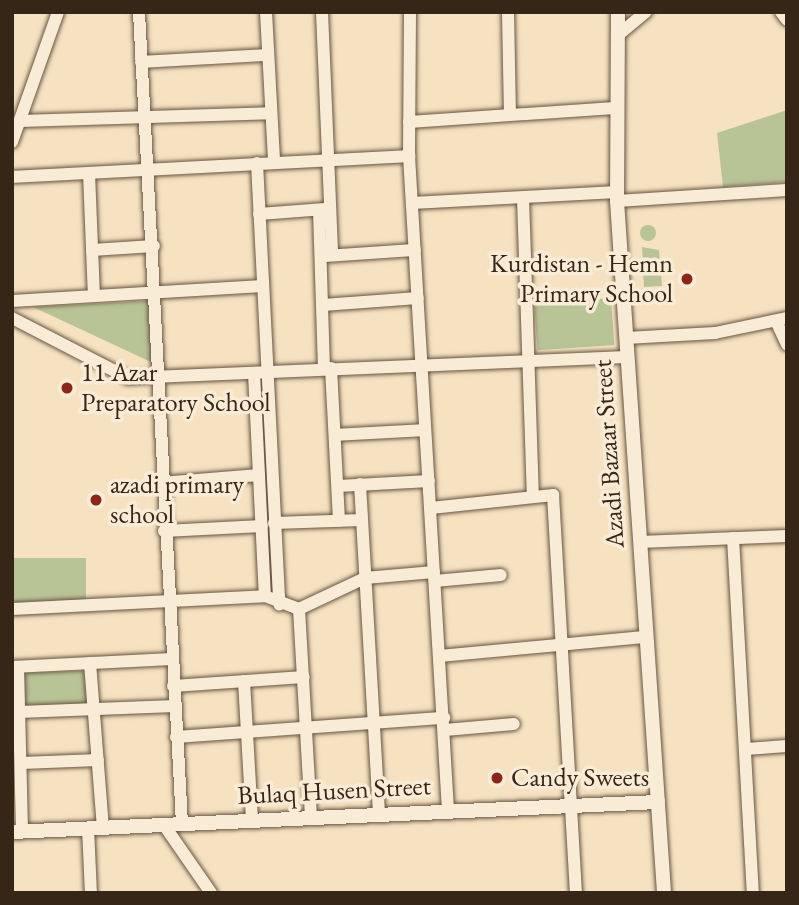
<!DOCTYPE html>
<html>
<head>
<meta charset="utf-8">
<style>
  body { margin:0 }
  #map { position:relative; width:799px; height:905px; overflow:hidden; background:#f6e2c0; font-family:"EB Garamond",serif }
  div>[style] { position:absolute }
  .green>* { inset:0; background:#b8c496; transform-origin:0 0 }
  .round { border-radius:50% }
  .roads { filter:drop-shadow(0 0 2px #665541) drop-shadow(0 0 2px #665541) }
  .minor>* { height:12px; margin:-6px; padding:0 6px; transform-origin:6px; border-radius:6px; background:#f9ecd6 }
  .tertiary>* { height:14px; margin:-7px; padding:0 7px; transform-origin:7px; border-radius:7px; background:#f9ecd6 }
  .dots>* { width:19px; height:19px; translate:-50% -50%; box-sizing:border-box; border:4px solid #f9ecd6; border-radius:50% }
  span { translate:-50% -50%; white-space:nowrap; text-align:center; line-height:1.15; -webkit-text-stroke:7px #f9ecd6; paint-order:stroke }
  .poi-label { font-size:26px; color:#362617 }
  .right { translate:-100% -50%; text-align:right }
  .left { translate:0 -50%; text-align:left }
  .street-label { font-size:26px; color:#362617 }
  .frame { position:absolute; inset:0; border:14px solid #362617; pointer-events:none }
</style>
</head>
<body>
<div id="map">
  <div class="green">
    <i style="clip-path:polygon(787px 110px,787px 182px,723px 187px,717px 133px)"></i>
    <i class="round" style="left:640px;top:225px;width:16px;height:16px"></i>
    <i style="clip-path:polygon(642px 247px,659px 250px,662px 286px,644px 287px)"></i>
    <i style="left:611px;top:298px;width:47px;height:77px;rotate:86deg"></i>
    <i style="clip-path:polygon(149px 301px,153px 363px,33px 307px)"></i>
    <i style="left:12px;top:558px;width:74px;height:45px"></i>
    <i style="clip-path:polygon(81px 671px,88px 676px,89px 704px,25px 706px,24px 673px)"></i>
  </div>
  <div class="roads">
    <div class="minor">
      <i style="left:139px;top:12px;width:813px;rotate:86.97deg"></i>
      <i style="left:266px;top:12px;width:150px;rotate:86.9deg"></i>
      <i style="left:322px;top:12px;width:243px;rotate:87.6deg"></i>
      <i style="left:410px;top:12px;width:144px;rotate:90.4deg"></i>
      <i style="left:409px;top:156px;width:655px;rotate:86.59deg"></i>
      <i style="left:508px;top:12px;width:102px;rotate:88.9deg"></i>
      <i style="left:781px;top:12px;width:10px;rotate:53deg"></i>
      <i style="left:617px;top:36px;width:38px;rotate:-40deg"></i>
      <i style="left:141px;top:62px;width:126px;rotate:-3.2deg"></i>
      <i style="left:20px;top:121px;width:250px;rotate:-1.8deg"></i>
      <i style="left:409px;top:122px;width:206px;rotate:-3.9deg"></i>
      <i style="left:12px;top:142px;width:138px;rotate:-70.5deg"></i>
      <i style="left:257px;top:163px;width:442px;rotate:87.1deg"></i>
      <i style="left:89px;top:173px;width:123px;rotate:87.7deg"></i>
      <i style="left:12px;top:177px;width:398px;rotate:-3deg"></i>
      <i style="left:523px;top:198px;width:298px;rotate:88.1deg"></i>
      <i style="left:617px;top:201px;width:170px;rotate:-3.7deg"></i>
      <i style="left:412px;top:203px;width:205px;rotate:-3.1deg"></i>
      <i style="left:319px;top:210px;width:158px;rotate:88.2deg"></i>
      <i style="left:259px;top:214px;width:66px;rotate:-4.3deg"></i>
      <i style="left:92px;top:250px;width:62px;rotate:-3.7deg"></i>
      <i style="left:324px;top:256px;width:91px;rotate:-3.8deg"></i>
      <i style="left:12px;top:301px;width:251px;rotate:-3.4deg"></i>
      <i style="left:323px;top:305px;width:95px;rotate:-4.2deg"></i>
      <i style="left:12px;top:318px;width:131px;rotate:27.3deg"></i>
      <i style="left:128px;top:378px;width:499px;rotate:-2.4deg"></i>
      <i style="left:776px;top:321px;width:26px;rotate:65deg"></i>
      <i style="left:626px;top:338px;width:89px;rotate:-3.2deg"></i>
      <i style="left:715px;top:333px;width:74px;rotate:-11.8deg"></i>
      <i style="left:331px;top:368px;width:153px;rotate:87deg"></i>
      <i style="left:254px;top:373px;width:223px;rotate:87.2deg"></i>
      <i style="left:335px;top:435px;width:90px;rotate:-3.2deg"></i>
      <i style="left:161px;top:483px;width:98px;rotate:-4.7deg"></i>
      <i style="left:360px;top:484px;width:329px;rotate:86.7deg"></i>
      <i style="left:338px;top:486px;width:91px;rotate:-3.1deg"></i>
      <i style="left:431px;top:508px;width:123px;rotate:-6.1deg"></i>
      <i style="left:553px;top:495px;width:399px;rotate:86.7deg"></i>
      <i style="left:274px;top:523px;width:88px;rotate:-2deg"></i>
      <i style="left:164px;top:531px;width:98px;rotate:-2.9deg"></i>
      <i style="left:733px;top:538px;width:356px;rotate:86.8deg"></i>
      <i style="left:640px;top:542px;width:147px;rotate:-2.3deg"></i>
      <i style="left:435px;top:581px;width:66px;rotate:-5.2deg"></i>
      <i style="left:12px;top:609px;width:253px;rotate:-2.9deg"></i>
      <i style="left:265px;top:596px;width:36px;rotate:21deg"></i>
      <i style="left:299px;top:609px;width:207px;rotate:86.7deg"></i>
      <i style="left:299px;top:609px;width:73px;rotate:-25.2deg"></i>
      <i style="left:365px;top:578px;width:69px;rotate:-5deg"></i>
      <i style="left:440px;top:656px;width:207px;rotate:-5.3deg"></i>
      <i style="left:90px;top:663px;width:166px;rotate:85.5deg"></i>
      <i style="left:12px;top:667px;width:160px;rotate:-2.9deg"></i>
      <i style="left:18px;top:667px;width:165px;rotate:88.6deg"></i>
      <i style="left:244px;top:681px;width:140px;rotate:86.7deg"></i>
      <i style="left:173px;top:686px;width:131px;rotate:-3.9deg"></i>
      <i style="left:19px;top:712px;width:156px;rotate:-2.2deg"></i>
      <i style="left:445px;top:730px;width:69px;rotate:-5deg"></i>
      <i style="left:176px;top:737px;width:269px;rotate:-4.1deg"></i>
      <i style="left:746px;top:749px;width:41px;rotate:-4.2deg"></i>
      <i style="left:21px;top:763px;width:77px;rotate:-2.2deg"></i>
      <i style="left:164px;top:825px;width:83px;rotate:55.3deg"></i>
      <i style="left:88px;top:828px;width:65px;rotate:87.4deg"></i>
    </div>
    <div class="tertiary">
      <i style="left:618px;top:12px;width:189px;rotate:90.3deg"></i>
      <i style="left:617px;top:201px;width:694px;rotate:86.11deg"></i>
      <i style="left:12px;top:832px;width:647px;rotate:-2.66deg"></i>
    </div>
  </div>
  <div class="dots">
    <i style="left:687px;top:279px;background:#8f2418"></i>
    <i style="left:67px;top:388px;background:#8f2418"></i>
    <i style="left:96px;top:500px;background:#8f2418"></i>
    <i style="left:497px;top:778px;background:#8f2418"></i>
  </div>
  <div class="poi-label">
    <span class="right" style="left:673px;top:279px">Kurdistan - Hemn<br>Primary School</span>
    <span class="left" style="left:81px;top:388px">11 Azar<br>Preparatory School</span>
    <span class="left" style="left:110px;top:500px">azadi primary<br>school</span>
    <span class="left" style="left:511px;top:778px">Candy Sweets</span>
  </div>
  <div class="street-label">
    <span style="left:609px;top:454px;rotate:-94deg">Azadi Bazaar Street</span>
    <span style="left:334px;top:791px;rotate:-3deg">Bulaq Husen Street</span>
  </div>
  <div class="frame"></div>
</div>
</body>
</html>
